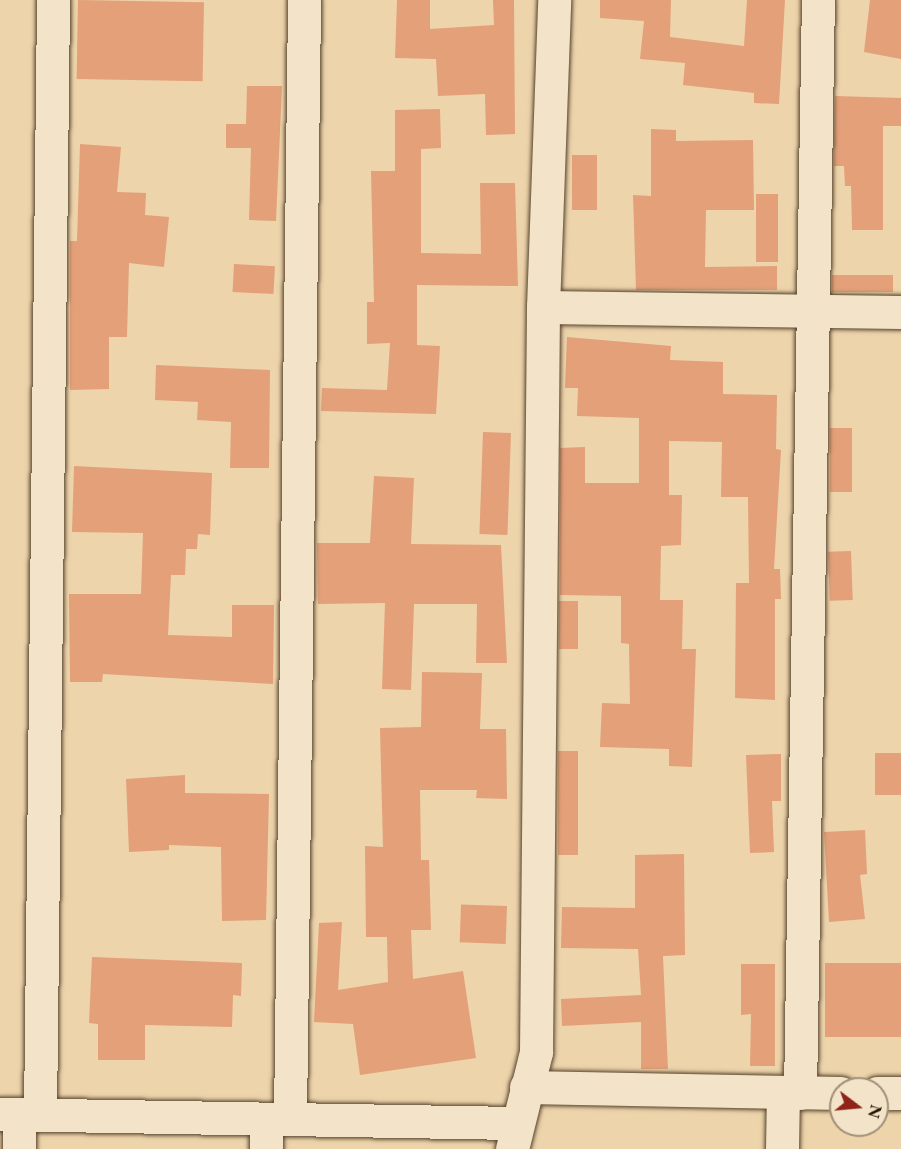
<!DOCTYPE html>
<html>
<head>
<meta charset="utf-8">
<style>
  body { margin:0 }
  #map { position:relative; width:901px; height:1149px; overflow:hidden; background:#edd4ab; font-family:"EB Garamond",serif }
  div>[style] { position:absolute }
  .building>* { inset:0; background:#e3a079; transform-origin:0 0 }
  .roads { filter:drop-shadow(0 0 2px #56432c) drop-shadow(0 0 2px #56432c) }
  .minor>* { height:33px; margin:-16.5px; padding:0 16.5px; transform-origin:16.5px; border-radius:16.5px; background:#f3e3c8 }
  span { translate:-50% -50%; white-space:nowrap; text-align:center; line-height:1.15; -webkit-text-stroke:6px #f3e3c8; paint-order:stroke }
  .north { position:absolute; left:829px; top:1077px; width:60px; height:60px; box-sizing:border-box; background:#f3e3c8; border:2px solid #a09078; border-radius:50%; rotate:106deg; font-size:16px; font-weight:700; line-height:24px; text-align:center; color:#231301 }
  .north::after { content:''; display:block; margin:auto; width:21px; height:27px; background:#8f2418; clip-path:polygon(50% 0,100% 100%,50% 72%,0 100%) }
</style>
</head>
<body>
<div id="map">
  <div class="building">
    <i style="left:78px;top:0;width:126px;height:79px;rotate:1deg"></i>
    <i style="clip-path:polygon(397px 0,430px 0,430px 29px,494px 25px,493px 0,514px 0,515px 134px,486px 135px,485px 94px,438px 96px,436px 59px,395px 58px)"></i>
    <i style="clip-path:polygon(600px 0,671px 0,670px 37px,744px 46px,747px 0,785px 0,779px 104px,754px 103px,754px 93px,683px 85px,685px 63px,640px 59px,644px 21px,600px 18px)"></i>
    <i style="clip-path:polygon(870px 0,901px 0,901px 59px,864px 52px)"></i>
    <i style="clip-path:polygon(247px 86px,282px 86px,276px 221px,249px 220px,251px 148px,226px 148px,226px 124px,246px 124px)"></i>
    <i style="clip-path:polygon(835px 96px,901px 98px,901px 126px,883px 126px,883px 230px,852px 230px,851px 186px,845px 186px,844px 166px,834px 166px)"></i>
    <i style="clip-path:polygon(440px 109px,441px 148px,421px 149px,421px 253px,481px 254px,480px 183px,515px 183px,518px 286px,417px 285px,417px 345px,440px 346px,436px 414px,321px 411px,322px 388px,387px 390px,390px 343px,367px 344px,367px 302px,374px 302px,371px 171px,395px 171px,395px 110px)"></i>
    <i style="clip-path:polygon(651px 129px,676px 130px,676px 141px,753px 140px,754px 210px,706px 210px,705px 267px,777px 266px,777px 290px,636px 290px,633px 195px,651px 196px)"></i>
    <i style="clip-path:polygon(80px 144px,121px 147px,117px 192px,146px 193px,145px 215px,169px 217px,164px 267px,129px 263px,127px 337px,109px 337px,109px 389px,70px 390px,70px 241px,77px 241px)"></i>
    <i style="left:572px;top:155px;width:25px;height:55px"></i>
    <i style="left:756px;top:194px;width:22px;height:68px"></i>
    <i style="left:234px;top:264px;width:41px;height:28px;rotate:3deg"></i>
    <i style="left:832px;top:275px;width:61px;height:17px"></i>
    <i style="clip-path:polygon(567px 337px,671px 346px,670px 360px,723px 362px,723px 394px,777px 395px,776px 449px,781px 450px,774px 569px,780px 569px,781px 599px,775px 599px,775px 700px,735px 698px,736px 583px,749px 583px,748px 497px,721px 497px,722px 442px,669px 441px,669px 495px,682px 495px,681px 545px,661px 546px,660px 600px,683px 600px,682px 649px,696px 649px,692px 767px,669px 766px,669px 749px,600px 747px,602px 703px,630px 704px,629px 644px,621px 643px,621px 596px,560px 595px,560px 448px,585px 447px,585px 483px,639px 483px,639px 418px,577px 416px,578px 388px,565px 388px)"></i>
    <i style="clip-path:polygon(156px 365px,270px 370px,269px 468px,230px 468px,231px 422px,197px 420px,198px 402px,155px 400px)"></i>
    <i style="left:830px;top:428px;width:22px;height:64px"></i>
    <i style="left:483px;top:432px;width:28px;height:102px;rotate:2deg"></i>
    <i style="clip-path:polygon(74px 466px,212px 473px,210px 535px,198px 534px,197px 549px,186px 549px,185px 575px,171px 575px,168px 635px,232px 637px,232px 605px,274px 605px,273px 684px,103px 674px,102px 682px,70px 682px,69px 594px,141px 594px,143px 533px,72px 532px)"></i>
    <i style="clip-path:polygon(374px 476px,414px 478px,411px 544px,501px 545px,507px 663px,476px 663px,477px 604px,414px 604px,411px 690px,382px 689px,385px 603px,318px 604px,317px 543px,370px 543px)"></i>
    <i style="left:851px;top:551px;width:49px;height:23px;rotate:88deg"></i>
    <i style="left:559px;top:601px;width:19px;height:48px"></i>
    <i style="clip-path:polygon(422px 672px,482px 673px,480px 729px,506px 729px,507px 799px,476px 798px,477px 790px,420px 790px,421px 860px,429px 860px,431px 930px,411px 930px,413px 979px,463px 971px,476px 1058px,360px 1075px,353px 1024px,314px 1022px,319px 923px,342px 922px,338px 990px,388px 982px,387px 937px,366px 937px,365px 846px,383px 847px,380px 728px,421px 727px)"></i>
    <i style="left:558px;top:751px;width:20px;height:104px"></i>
    <i style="left:901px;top:753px;width:42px;height:26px;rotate:90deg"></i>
    <i style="clip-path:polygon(781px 754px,781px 801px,772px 801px,774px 852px,750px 853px,746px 755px)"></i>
    <i style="clip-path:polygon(185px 775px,185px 793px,269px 794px,266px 920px,222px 921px,221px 847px,169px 845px,169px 850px,129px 852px,126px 779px)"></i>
    <i style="clip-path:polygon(865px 830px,867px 874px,860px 875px,865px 919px,829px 922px,824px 832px)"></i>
    <i style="clip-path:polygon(684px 854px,685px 955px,663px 956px,668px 1069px,641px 1069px,641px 1022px,562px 1026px,561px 999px,641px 995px,638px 949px,561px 948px,562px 907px,635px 908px,635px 855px)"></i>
    <i style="left:507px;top:906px;width:38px;height:46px;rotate:92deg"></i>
    <i style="clip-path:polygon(92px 957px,242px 963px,241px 996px,233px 995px,232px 1027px,145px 1025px,145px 1060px,98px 1060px,98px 1024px,89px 1023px)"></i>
    <i style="left:825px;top:963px;width:76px;height:74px"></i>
    <i style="clip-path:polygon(741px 964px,775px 964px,775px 1066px,750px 1066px,751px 1014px,741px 1015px)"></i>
  </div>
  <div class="roads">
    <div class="minor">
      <i style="left:543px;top:307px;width:358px;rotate:0.8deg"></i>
      <i style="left:526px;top:1087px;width:315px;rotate:1.1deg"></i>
      <i style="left:800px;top:1093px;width:1093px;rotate:-89.06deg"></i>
      <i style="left:877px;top:1093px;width:24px"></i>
      <i style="left:0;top:1114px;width:516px;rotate:1deg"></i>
      <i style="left:40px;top:1115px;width:1115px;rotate:-89.33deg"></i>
      <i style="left:290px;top:1119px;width:1119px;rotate:-89.28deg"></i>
      <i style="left:19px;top:1149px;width:35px;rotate:-90deg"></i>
      <i style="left:266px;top:1149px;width:30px;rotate:-90deg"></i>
      <i style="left:512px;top:1149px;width:100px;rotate:-76.1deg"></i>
      <i style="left:536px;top:1052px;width:745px;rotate:-89.46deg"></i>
      <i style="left:543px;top:307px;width:307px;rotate:-87.9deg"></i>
      <i style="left:782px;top:1149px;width:57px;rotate:-89deg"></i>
    </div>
  </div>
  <div class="north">N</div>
</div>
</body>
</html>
